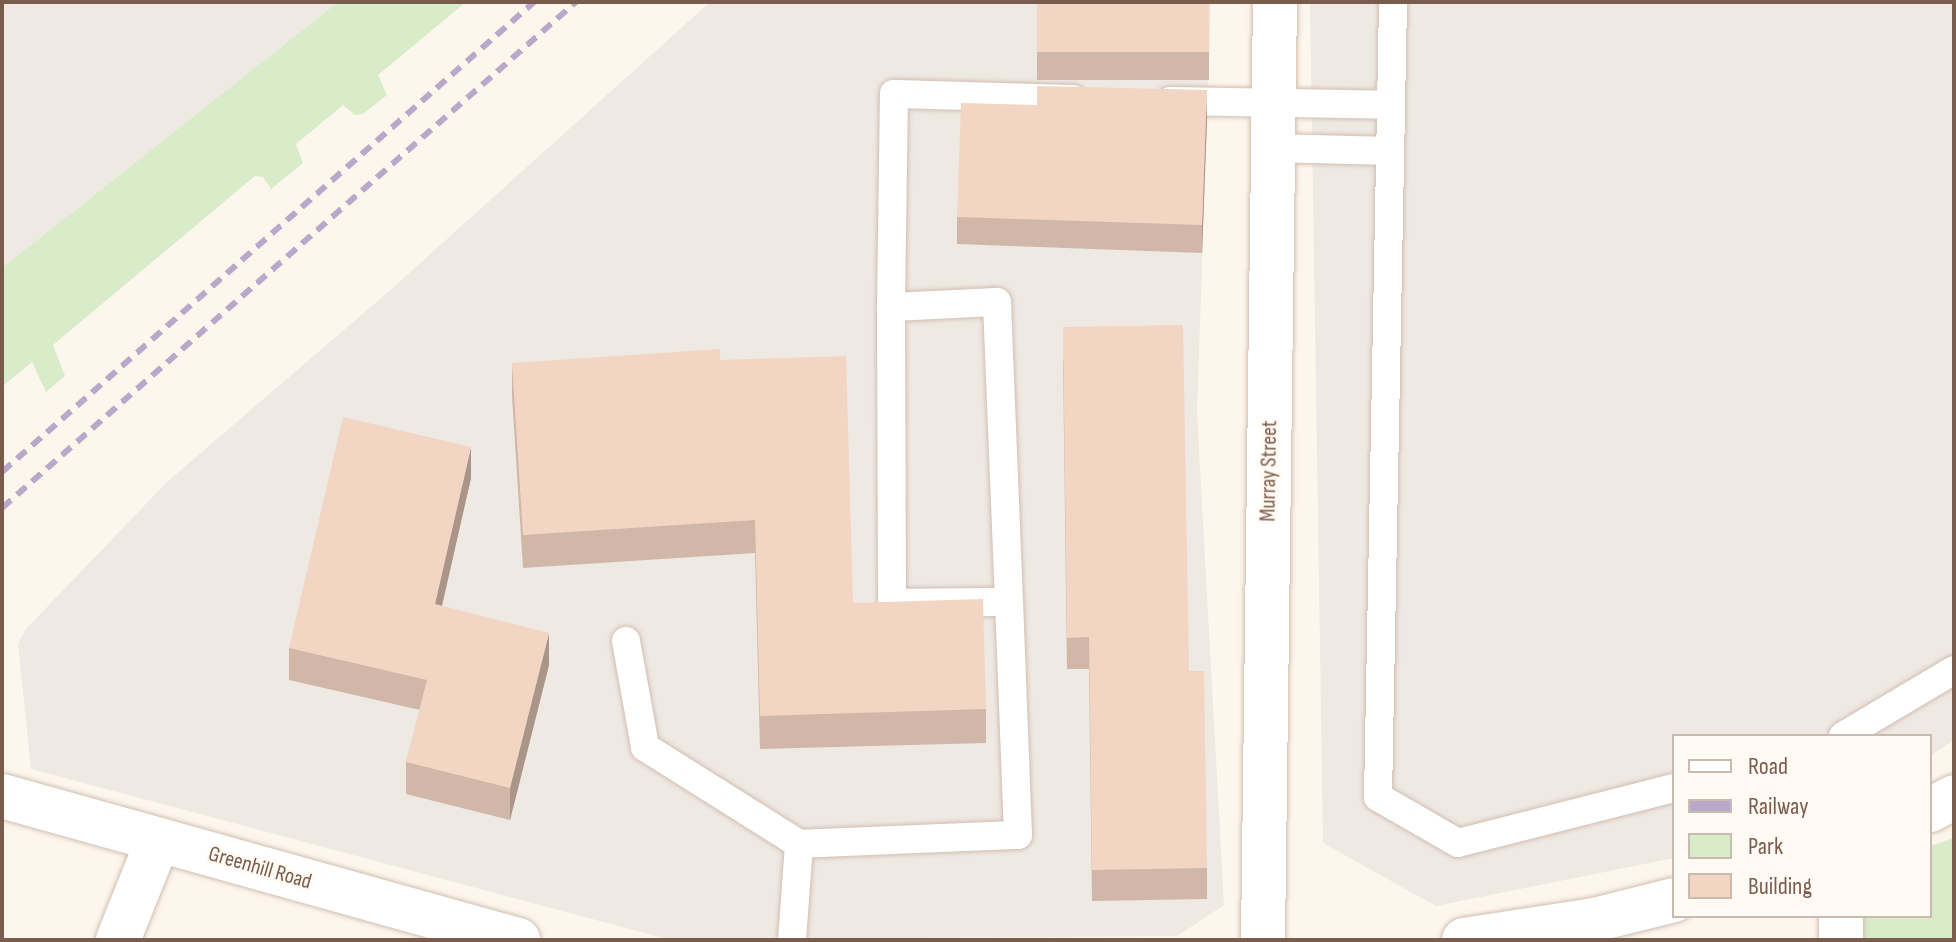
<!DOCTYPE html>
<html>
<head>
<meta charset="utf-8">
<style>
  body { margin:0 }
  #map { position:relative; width:1956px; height:942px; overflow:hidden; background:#fdf6ec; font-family:"Sofia Sans Condensed",sans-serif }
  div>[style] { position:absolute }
  .industrial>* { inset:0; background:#efe9e4 }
  .green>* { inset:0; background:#d8ecc9 }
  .roads { filter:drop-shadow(0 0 2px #d1beb0) drop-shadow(0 0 2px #d1beb0) }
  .service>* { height:28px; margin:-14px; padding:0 14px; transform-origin:14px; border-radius:14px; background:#fff }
  .minor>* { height:44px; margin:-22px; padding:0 22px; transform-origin:22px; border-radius:22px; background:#fff }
  .tertiary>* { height:44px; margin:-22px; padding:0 22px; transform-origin:22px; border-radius:22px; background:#fff }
  .rail>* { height:6px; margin-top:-3px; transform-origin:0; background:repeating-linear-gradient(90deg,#b9a8c9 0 12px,transparent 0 20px) }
  .wall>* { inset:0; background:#d1b7a8; transform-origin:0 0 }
  .shaded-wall>* { inset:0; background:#aa9588 }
  .building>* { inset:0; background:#f3d5c3; transform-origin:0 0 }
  span { translate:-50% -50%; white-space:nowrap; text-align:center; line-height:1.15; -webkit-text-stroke:6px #fffaf3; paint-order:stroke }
  .street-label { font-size:22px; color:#7a5c4d }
  .frame { position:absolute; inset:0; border:4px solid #7a5c4d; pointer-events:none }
  .legend { position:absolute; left:1672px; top:734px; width:260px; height:184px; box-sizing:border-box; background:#fffaf3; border:2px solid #cabbb1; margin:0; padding:10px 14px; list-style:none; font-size:24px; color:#7a5c4d }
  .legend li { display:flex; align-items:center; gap:16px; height:40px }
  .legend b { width:40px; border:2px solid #cabbb1 }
</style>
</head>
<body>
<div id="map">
  <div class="industrial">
    <i style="clip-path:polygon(2px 2px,338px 2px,2px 268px)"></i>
    <i style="clip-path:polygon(710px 2px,1211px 2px,1197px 413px,1224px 905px,1177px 936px,671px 940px,31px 769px,18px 644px,26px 629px,167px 482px,386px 294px)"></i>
    <i style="clip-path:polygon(1310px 2px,1954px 2px,1954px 740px,1930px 756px,1930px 736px,1674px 736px,1674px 858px,1436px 906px,1323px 843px)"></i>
  </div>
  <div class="green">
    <i style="clip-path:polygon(338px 2px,466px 2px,378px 75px,387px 95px,363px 114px,355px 115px,343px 105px,296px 144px,303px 163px,271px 189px,263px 177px,255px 176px,53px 345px,65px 376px,46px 392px,32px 362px,2px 387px,2px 268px)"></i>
    <i style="clip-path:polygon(1954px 838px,1954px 940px,1858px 940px,1859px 916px,1930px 916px,1930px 846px)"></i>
  </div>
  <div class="roads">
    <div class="service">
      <i style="left:1393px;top:2px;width:795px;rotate:91.08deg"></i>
      <i style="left:1378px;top:797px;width:92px;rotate:29.9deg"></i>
      <i style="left:1458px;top:843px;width:223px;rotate:-14.3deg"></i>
      <i style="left:1170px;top:101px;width:220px;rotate:1deg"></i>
      <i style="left:1273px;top:148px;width:117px;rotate:1.5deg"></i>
      <i style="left:891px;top:307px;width:213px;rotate:-89.2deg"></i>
      <i style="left:894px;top:94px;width:179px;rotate:1.6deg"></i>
      <i style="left:626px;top:641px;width:108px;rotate:79.8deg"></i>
      <i style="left:645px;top:747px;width:182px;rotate:32.2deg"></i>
      <i style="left:1843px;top:736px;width:129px;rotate:-30.7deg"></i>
      <i style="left:792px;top:940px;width:96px;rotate:-85.8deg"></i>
      <i style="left:799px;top:844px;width:219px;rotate:-2.4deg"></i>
      <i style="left:1018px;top:835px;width:233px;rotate:-92.2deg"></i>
      <i style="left:1009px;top:602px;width:300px;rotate:-92.3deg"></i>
      <i style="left:997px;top:302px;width:106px;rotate:177.3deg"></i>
      <i style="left:891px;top:307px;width:296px;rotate:89.8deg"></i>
      <i style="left:892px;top:603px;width:117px;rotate:-0.5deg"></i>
    </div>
    <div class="minor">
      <i style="left:1263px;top:940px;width:938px;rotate:-89.27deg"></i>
      <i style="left:1841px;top:940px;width:24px;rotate:-90deg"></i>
    </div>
    <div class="tertiary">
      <i style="left:2px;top:796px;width:536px;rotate:15.59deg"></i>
      <i style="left:1930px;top:810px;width:27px;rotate:-28deg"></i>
      <i style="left:118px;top:940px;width:108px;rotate:-68.2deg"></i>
      <i style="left:1464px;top:940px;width:132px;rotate:-8.7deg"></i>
      <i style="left:1594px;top:920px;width:82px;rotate:-14deg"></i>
    </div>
  </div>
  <div class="rail">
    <i style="left:2px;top:472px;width:710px;rotate:-41.46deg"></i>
    <i style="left:2px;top:508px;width:765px;rotate:-41.4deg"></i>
  </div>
  <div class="wall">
    <i style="left:1037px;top:2px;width:172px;height:78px"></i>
    <i style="clip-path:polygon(1207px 118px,1202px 253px,957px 244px,957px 217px)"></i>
    <i style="clip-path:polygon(1063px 359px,1189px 671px,1207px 868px,1207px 899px,1092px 901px,1089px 669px,1067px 669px)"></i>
    <i style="clip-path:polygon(720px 360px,853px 603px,986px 709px,986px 743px,760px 749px,755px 553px,523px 568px,512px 396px,512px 363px)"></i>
    <i style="clip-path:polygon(471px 478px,442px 606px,549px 665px,510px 820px,406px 794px,406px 762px,420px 710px,289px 680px,289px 648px)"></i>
  </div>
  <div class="shaded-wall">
    <i style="clip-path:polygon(1207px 90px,1207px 118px,1202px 253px,1202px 225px)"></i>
    <i style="clip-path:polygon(471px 447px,471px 478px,435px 636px,435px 604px)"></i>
    <i style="clip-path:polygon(549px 633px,549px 665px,510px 820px,510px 788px)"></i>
  </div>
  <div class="building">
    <i style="left:1037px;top:2px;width:172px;height:50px"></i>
    <i style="clip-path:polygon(1037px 86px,1207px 90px,1202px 225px,957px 217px,961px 103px,1037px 105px)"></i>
    <i style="clip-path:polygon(1183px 325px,1189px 671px,1204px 671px,1207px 868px,1092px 870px,1089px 637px,1067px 638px,1063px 327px)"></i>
    <i style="clip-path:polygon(720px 349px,720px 360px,846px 356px,853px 603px,983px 599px,986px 709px,760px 716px,755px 520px,523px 535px,512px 363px)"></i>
    <i style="clip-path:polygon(343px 417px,471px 447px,435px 604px,549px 633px,510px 788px,406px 762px,427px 680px,289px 648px)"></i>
  </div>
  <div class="street-label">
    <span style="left:1269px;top:471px;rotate:-89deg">Murray Street</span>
    <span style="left:260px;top:868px;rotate:16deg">Greenhill Road</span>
  </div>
  <div class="frame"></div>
  <ul class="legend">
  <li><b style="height:10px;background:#fff"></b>Road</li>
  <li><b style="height:10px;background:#b9a8c9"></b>Railway</li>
  <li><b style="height:22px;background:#d8ecc9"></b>Park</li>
  <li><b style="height:22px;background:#f3d5c3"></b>Building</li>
  </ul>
</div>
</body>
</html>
